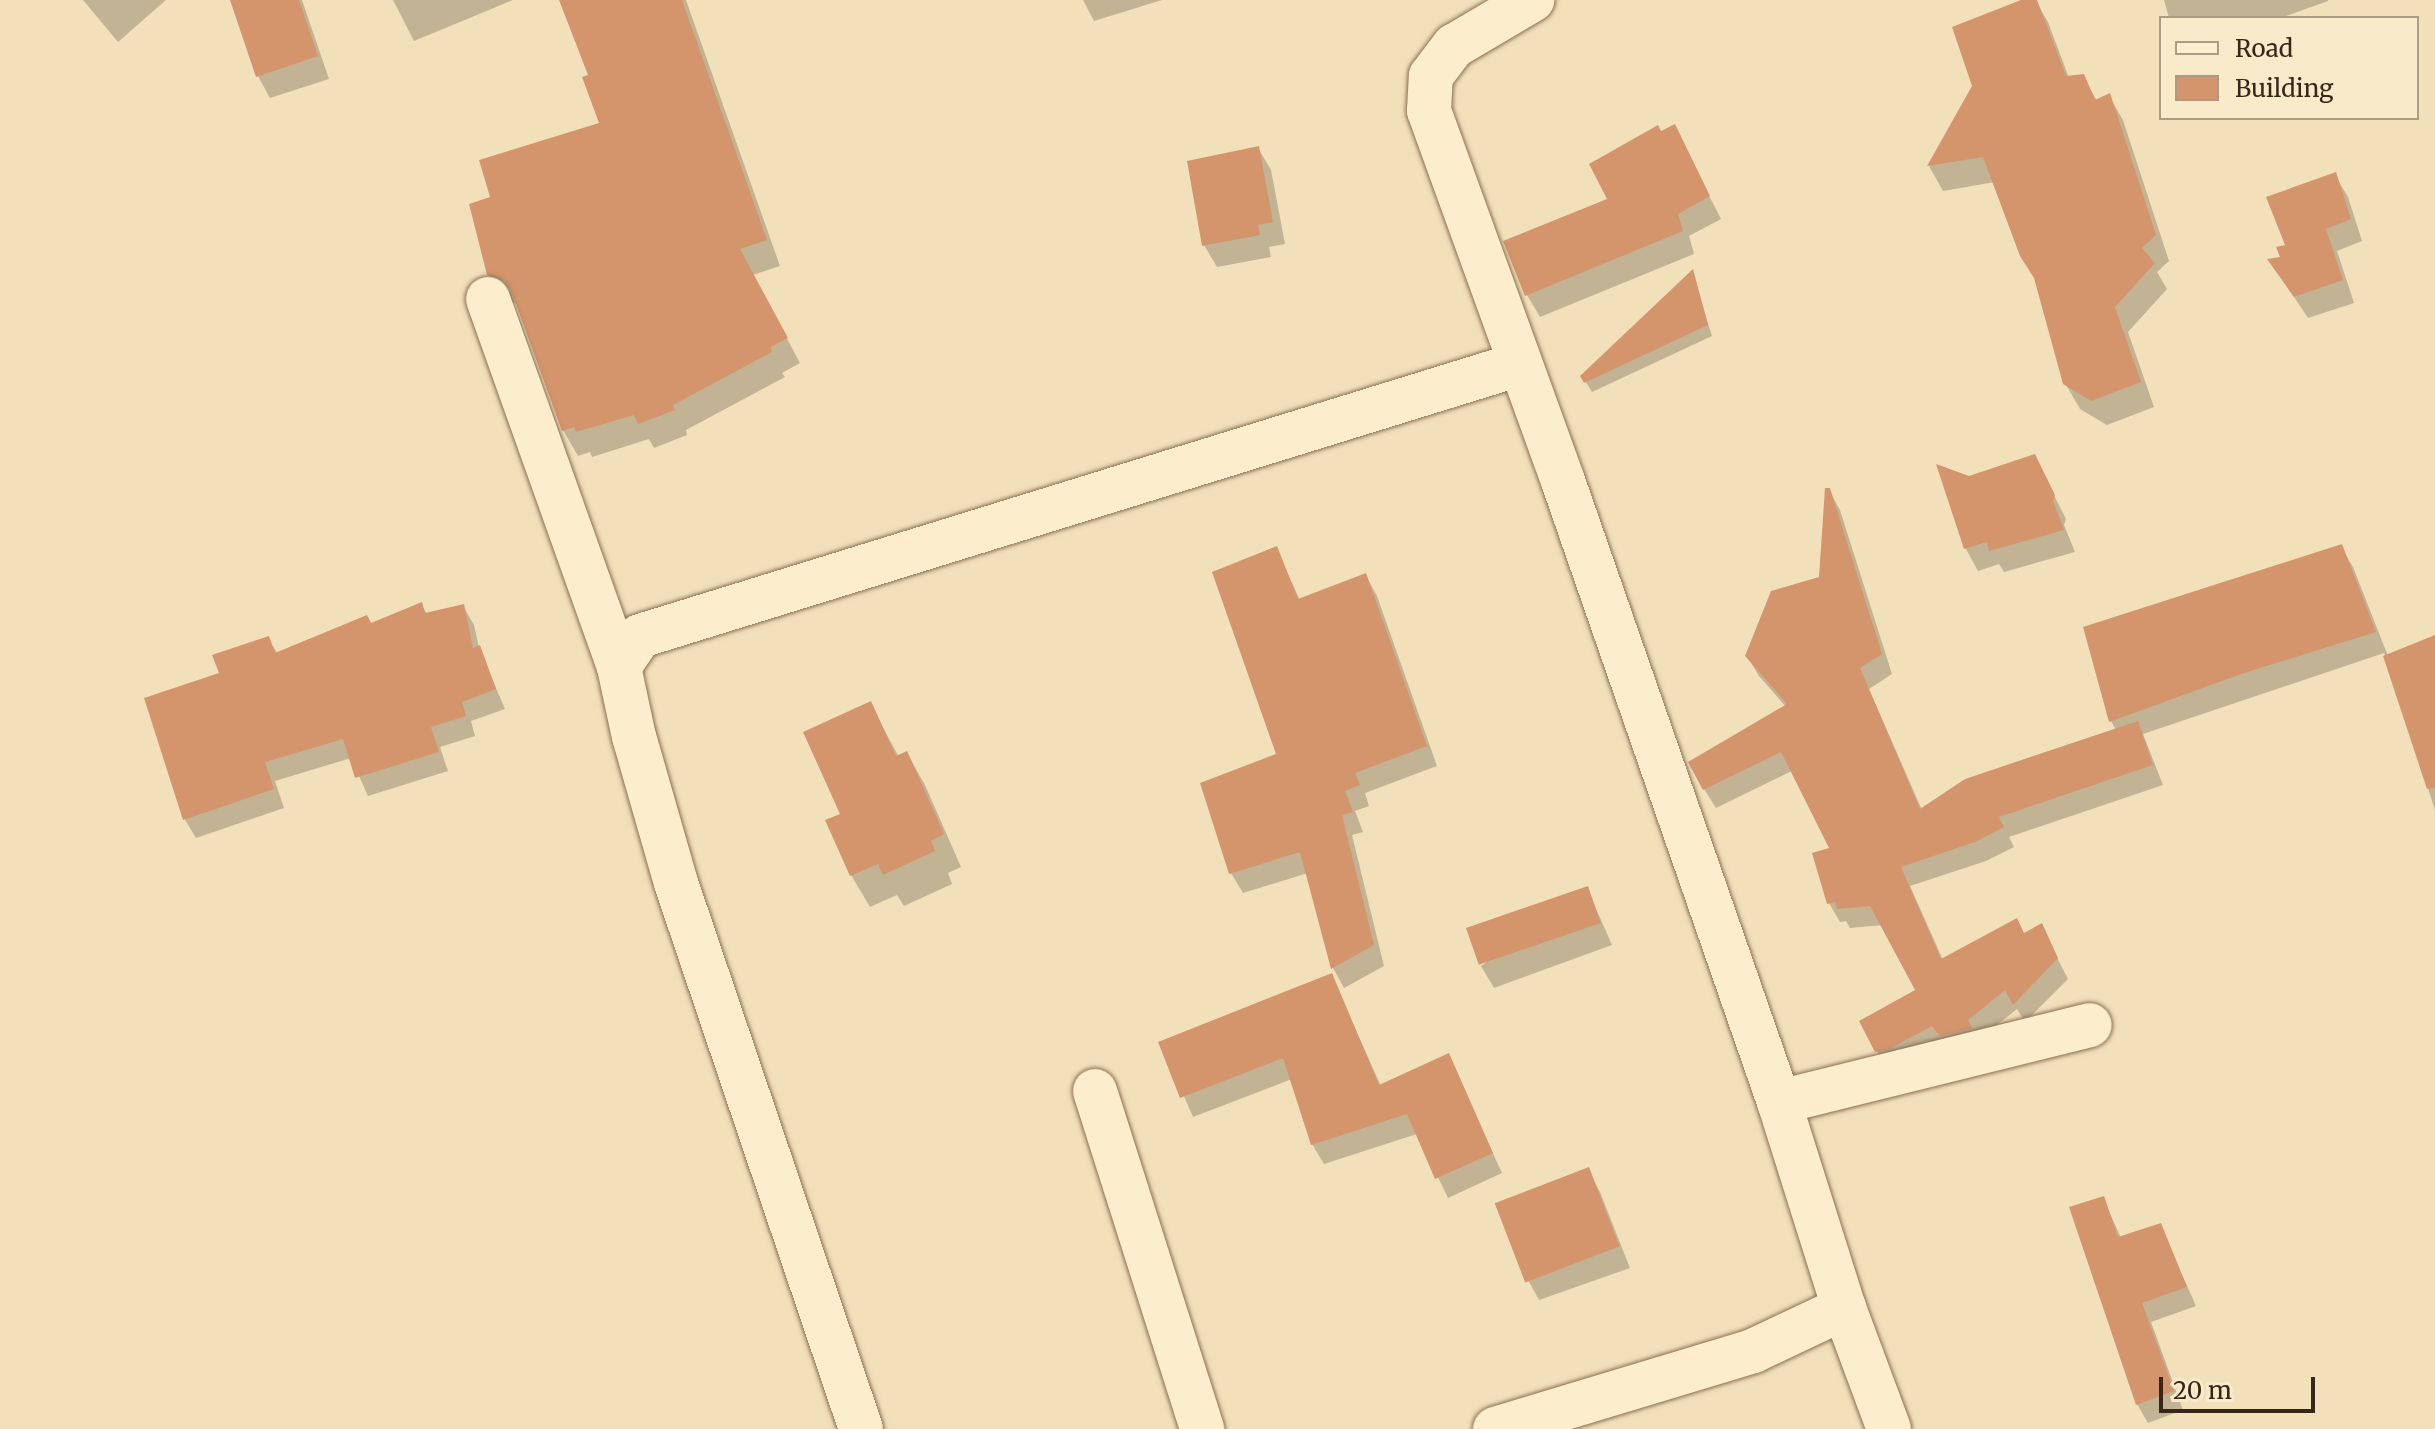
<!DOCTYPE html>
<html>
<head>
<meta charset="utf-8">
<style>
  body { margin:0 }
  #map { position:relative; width:2435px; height:1429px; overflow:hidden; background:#f2e0ba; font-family:Merriweather,serif }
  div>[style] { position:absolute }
  .shadow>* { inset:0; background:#0003 }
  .building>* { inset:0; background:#d4956c; transform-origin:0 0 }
  .roads { filter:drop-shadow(0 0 2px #8a6f53) drop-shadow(0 0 2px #8a6f53) }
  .street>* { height:44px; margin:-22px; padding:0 22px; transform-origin:22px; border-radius:22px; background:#fceecd }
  span { translate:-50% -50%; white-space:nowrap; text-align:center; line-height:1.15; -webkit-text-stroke:8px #f9eaca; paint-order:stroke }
  .legend { position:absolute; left:2159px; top:16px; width:260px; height:104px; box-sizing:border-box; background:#f9eaca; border:2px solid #ab9c83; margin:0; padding:10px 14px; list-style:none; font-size:24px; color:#372719 }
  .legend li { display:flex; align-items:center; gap:16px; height:40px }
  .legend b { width:40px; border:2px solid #ab9c83 }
  .scale { position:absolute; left:2159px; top:1377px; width:156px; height:36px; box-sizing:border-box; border:4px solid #372719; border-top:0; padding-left:10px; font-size:24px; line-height:28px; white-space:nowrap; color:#372719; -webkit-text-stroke:6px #f9eaca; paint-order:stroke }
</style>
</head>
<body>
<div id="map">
  <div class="shadow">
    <i style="clip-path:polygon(83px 0,166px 0,118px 42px)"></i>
    <i style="clip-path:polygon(232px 0,302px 0,329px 79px,270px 98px,258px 76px)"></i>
    <i style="clip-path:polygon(393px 0,513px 0,414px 41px)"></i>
    <i style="clip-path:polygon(561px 0,686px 0,780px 266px,753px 275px,800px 363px,782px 373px,785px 377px,686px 430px,687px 435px,654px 448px,649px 439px,592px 457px,590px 452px,578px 456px,563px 430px,518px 304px,503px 300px,488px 274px,492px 198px,602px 124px,590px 76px)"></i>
    <i style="clip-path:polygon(1083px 0,1162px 0,1094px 21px)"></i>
    <i style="clip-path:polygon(2027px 0,2035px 0,2048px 22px,2069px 78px,2083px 76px,2097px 101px,2109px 96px,2123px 120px,2169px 261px,2157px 272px,2167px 289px,2128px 332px,2154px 407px,2107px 425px,2080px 409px,2065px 383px,2037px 280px,1995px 182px,1943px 191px,1929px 166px)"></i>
    <i style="clip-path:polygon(2164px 0,2328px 0,2328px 1px,2280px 18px,2169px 18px)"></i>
    <i style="clip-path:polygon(1674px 127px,1721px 219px,1689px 236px,1694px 254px,1540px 317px,1527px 295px,1610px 200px,1661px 134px)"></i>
    <i style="clip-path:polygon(1258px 148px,1271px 170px,1285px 244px,1269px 247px,1271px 257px,1217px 267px,1204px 245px)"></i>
    <i style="clip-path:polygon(2335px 175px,2348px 197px,2362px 241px,2337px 251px,2354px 303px,2308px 318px,2270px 261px,2283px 258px)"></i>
    <i style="clip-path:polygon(1692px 272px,1712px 336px,1592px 392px,1582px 376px)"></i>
    <i style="clip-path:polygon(2034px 456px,2066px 519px,2064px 525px,2075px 552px,2004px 572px,1999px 564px,1978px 571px,1966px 549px,1939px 468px,1969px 478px)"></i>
    <i style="clip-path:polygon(1829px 490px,1840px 510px,1892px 674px,1869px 689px,1922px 810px,2116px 730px,2111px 721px,2341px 547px,2353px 567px,2388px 656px,2435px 637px,2435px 810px,2384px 653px,2143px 734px,2163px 785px,2009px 837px,2014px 847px,1986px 861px,1910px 886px,1943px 960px,2024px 936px,2041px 926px,2068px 979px,2025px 1022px,2017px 1009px,1978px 1040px,1888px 1071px,1877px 1051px,1918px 990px,1883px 925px,1850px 928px,1846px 921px,1840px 922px,1829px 903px,1832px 850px,1792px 771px,1716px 808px,1704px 789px,1786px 707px,1759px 676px,1747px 656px,1821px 579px)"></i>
    <i style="clip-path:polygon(1276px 549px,1300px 600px,1366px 576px,1377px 596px,1437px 766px,1365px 793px,1369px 806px,1355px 811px,1363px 832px,1352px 835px,1384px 966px,1344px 988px,1333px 968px,1308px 873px,1243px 893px,1231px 873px,1279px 756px)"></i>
    <i style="clip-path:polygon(421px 604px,427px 614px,463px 606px,474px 625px,479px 648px,505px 709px,471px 721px,475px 736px,440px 747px,448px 771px,368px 796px,351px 758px,275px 781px,284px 808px,196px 838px,185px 820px,146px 700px,221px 674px,268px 638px,278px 654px,371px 626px)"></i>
    <i style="clip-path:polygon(870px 704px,899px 757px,907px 753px,925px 785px,961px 867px,948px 873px,952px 884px,904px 906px,897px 895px,870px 907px,851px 875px,842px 815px)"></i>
    <i style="clip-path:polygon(1587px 888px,1612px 945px,1494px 988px,1481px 966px)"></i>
    <i style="clip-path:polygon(1331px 975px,1381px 1086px,1448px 1056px,1502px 1173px,1448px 1198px,1417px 1134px,1324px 1164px,1312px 1144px,1292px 1079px,1193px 1117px,1161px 1043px)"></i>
    <i style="clip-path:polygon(1588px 1170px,1600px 1192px,1630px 1268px,1539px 1300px,1527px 1278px)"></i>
    <i style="clip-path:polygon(2103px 1198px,2121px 1238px,2160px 1225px,2196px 1306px,2151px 1322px,2183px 1410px,2148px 1423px,2137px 1404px)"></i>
  </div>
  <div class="building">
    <i style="clip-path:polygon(230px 0,299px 0,318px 56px,256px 77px)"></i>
    <i style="clip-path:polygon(559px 0,682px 0,767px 240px,740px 249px,788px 338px,770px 347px,772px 352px,673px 405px,675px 410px,638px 424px,634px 415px,576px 432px,574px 427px,562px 431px,511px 290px,504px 280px,487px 275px,469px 204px,490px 197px,479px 160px,599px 123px,582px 77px,588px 75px)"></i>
    <i style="clip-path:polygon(2021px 0,2037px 0,2066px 76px,2084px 74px,2095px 100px,2110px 93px,2156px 235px,2142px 248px,2155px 263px,2115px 307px,2141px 382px,2091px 401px,2063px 384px,2034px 278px,2020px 256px,1983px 157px,1927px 166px,1972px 86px,1952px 27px)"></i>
    <i style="clip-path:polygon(1675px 124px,1710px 196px,1678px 214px,1683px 231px,1525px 296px,1503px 241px,1607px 199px,1589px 164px,1658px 125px,1661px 131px)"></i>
    <i style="clip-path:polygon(1259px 146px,1273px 222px,1258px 225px,1260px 235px,1202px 246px,1187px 161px)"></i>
    <i style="clip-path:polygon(2336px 172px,2351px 219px,2326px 229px,2343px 280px,2294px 297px,2267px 259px,2280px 257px,2276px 247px,2285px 245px,2266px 197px)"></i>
    <i style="clip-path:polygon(1693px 269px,1708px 325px,1584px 383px,1580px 376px)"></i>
    <i style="clip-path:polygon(2035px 454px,2055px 495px,2053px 501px,2064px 530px,1989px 551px,1987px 542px,1964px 549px,1936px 464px,1969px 476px)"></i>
    <i style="clip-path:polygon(1825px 488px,1830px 488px,1882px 654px,1860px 668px,1920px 809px,1965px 779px,2138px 721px,2153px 765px,1999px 817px,2004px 827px,1975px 842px,1901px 867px,1941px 959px,2017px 918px,2024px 933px,2042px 923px,2058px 958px,2013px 1005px,2005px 990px,1968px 1020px,1972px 1028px,1940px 1036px,1932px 1026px,1889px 1049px,1875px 1052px,1859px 1021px,1915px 990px,1870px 906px,1837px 909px,1835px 902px,1827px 904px,1812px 853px,1829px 848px,1781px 752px,1703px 790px,1688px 762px,1787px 704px,1745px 656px,1771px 591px,1819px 577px)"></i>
    <i style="clip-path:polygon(2342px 544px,2376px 632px,2244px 673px,2109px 722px,2083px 627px)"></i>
    <i style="clip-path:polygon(1277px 546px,1298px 599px,1366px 573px,1427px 746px,1355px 773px,1360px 785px,1345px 791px,1353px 812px,1342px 815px,1374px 945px,1331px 969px,1300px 852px,1229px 874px,1200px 783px,1276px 754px,1212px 572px)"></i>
    <i style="clip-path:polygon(422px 602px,425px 613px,464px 604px,473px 648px,480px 645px,496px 689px,462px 702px,466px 716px,431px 727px,439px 752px,355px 778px,343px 739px,265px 762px,274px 789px,183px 820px,144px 698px,219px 673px,212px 655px,269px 636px,275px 653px,367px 615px,371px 623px)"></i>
    <i style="clip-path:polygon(2435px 635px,2435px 788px,2427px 789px,2383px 656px)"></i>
    <i style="clip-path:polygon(871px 701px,896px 756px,907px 751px,944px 834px,931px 841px,935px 851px,883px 875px,878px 864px,850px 876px,825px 820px,840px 814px,803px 732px)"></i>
    <i style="left:1588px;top:886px;width:39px;height:129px;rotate:71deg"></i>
    <i style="clip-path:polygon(1332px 973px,1379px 1085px,1449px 1053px,1493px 1153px,1435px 1179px,1407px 1114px,1311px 1145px,1283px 1058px,1180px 1098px,1158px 1042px)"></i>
    <i style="left:1589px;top:1167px;width:85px;height:101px;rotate:69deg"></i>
    <i style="clip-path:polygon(2104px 1196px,2118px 1237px,2161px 1223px,2187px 1287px,2142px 1303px,2174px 1391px,2136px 1405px,2069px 1207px)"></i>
  </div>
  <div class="roads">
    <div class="street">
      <i style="left:488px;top:299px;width:391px;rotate:70.4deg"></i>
      <i style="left:1095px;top:1091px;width:355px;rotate:72.4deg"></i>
      <i style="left:1779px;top:1102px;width:320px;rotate:-13.9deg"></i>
      <i style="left:1844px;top:1308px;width:129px;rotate:69.6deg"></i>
      <i style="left:861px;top:1429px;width:576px;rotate:-108.72deg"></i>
      <i style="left:676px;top:883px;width:152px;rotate:-106deg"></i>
      <i style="left:634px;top:737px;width:72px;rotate:-102.1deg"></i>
      <i style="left:619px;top:667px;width:37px;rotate:-56deg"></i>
      <i style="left:640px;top:636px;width:921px;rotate:-17.18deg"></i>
      <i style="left:1495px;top:1429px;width:270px;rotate:-16.8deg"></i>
      <i style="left:1753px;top:1351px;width:101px;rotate:-25.3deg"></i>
      <i style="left:1844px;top:1308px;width:216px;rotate:-107.5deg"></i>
      <i style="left:1779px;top:1102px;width:657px;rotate:-109.18deg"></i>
      <i style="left:1563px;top:481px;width:394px;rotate:-109.9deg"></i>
      <i style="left:1429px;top:111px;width:35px;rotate:-87deg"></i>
      <i style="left:1431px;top:76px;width:38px;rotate:-53deg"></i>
      <i style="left:1454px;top:46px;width:91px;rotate:-30.5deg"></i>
    </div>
  </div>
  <ul class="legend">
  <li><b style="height:10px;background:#fceecd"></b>Road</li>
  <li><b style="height:22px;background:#d4956c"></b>Building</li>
  </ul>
  <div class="scale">20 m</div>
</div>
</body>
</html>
